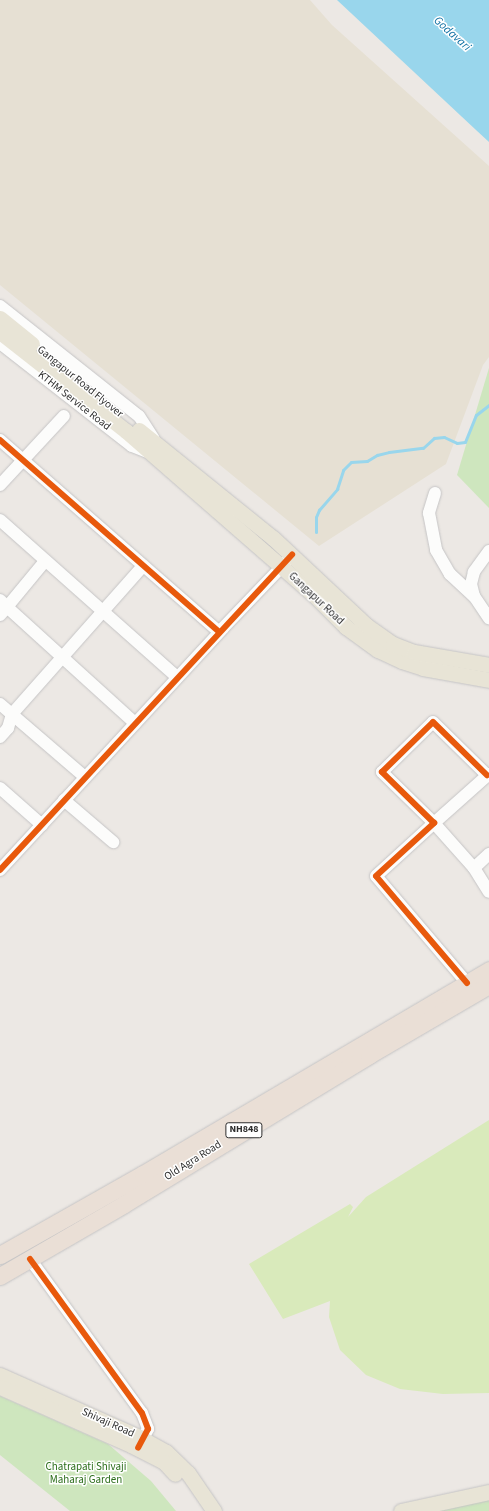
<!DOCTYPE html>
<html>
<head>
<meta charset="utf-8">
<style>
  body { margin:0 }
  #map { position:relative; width:489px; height:1511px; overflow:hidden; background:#ece8e4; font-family:"Source Sans 3",sans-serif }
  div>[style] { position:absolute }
  .education>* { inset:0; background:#e6e0d3 }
  .green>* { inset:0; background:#cee6be }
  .pitch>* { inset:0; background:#d9eabb }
  .water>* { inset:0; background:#99d6ec }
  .stream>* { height:3px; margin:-1.5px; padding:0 1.5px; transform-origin:1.5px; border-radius:1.5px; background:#99d6ec }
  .roads { filter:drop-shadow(0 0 1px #c5c4c5) drop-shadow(0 0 1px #c5c4c5) }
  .minor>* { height:12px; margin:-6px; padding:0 6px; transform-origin:6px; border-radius:6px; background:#fcfcfb }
  .major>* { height:15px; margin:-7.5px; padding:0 7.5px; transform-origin:7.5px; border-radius:7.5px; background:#e8e4d6 }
  .highway>* { height:17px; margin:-8.5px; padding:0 8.5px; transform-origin:8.5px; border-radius:8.5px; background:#eadfd6 }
  .cycleway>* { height:6px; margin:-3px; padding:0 3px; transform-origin:3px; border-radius:3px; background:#e8590c }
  span { translate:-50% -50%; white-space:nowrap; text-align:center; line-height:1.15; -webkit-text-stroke:3px #fff; paint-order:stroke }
  .shield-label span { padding:1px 3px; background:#fff; border:1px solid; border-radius:3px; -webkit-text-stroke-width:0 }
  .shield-label { font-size:10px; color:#2e2e2e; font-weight:700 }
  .street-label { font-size:11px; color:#2e2e2e }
  .park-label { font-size:11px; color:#2c6e1b }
  .water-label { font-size:12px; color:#0d6fa3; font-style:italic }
</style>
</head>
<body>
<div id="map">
  <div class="education">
    <i style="clip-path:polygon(0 0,310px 0,332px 25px,489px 166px,489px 357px,483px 365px,446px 464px,319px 546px,0 285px)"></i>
  </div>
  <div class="green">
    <i style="clip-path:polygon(489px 368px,489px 508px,457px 475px)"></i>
    <i style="clip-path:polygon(0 1396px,108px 1444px,151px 1481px,176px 1511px,70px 1511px,0 1455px)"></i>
    <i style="clip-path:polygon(489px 1497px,489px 1511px,430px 1511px)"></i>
  </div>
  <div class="pitch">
    <i style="clip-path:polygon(489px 1120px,489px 1393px,443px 1394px,400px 1389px,366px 1375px,340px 1350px,329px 1317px,330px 1301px,283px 1319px,249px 1264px,350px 1204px,353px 1207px,348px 1217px,366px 1197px)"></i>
  </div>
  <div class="water">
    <i style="clip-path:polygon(337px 0,489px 0,489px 142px,476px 130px)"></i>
  </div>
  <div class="stream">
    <i style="left:316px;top:532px;width:15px;rotate:-90deg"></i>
    <i style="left:316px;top:517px;width:8px;rotate:-67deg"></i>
    <i style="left:319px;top:510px;width:28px;rotate:-49deg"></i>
    <i style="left:337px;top:489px;width:20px;rotate:-72deg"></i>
    <i style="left:343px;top:470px;width:11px;rotate:-45deg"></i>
    <i style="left:351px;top:462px;width:16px;rotate:-4deg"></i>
    <i style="left:367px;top:461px;width:12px;rotate:-31deg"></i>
    <i style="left:377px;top:455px;width:12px;rotate:-14deg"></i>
    <i style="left:389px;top:452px;width:34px;rotate:-7deg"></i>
    <i style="left:423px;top:448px;width:15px;rotate:-42deg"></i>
    <i style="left:434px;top:438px;width:10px;rotate:-6deg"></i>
    <i style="left:444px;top:437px;width:14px;rotate:25deg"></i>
    <i style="left:457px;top:443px;width:8px;rotate:-7deg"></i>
    <i style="left:465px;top:442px;width:29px;rotate:-68deg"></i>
    <i style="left:476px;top:415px;width:16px;rotate:-38deg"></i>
  </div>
  <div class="roads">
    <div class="minor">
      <i style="left:0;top:306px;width:177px;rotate:38.4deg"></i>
      <i style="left:139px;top:416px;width:27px;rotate:57deg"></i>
      <i style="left:0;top:343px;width:167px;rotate:38deg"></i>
      <i style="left:132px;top:446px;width:17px;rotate:21deg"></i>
      <i style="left:0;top:440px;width:291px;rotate:41.2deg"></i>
      <i style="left:0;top:485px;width:94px;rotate:-47.2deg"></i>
      <i style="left:435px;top:493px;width:21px;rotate:107deg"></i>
      <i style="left:429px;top:513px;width:38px;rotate:79deg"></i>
      <i style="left:436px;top:550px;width:28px;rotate:60deg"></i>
      <i style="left:450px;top:574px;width:33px;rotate:43deg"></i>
      <i style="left:0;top:520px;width:237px;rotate:41.6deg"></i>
      <i style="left:489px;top:551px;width:26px;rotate:126deg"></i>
      <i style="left:474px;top:572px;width:12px;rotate:104deg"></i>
      <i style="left:471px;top:584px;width:12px;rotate:76deg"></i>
      <i style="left:474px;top:596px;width:27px;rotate:56deg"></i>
      <i style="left:0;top:600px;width:10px;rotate:45deg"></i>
      <i style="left:7px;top:607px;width:60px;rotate:-50.4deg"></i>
      <i style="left:0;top:615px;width:11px;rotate:-49deg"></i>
      <i style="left:7px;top:607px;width:173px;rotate:42.2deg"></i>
      <i style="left:0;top:704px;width:112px;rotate:40.7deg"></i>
      <i style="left:0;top:737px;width:12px;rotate:-48deg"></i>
      <i style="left:8px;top:728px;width:15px;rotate:-74deg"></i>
      <i style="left:12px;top:714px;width:198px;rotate:-48.5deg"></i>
      <i style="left:489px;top:774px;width:74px;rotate:138.3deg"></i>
      <i style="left:434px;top:823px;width:60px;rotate:48.4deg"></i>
      <i style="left:474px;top:868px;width:28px;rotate:58deg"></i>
      <i style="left:0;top:788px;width:56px;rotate:41.4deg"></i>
      <i style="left:64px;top:800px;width:65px;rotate:40.6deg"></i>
      <i style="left:474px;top:868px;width:21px;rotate:-43deg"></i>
      <i style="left:0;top:870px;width:329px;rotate:-47.3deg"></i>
      <i style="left:223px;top:628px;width:94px;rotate:-46.3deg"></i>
      <i style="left:467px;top:983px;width:140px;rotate:-130.4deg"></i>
      <i style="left:376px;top:876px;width:79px;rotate:-42.4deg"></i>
      <i style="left:434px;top:823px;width:73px;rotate:-135.6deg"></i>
      <i style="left:382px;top:772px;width:71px;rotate:-44.4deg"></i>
      <i style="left:433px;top:722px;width:76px;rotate:44.5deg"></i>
      <i style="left:30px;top:1259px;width:190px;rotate:54deg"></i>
      <i style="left:142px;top:1413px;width:17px;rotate:69deg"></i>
      <i style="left:148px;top:1429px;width:21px;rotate:119deg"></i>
    </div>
    <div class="major">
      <i style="left:0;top:318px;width:41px;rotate:39.1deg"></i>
      <i style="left:0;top:332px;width:160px;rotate:38.2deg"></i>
      <i style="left:126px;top:431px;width:248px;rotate:41.1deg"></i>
      <i style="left:313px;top:594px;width:47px;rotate:45deg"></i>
      <i style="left:346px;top:627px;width:39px;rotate:36deg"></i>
      <i style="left:378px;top:650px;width:26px;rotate:25deg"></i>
      <i style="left:402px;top:661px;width:22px;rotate:18deg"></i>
      <i style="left:423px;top:668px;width:67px;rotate:10.3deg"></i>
      <i style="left:139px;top:430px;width:172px;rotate:38.9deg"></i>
      <i style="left:273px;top:538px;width:129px;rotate:43.1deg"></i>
      <i style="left:367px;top:626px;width:32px;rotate:35deg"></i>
      <i style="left:393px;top:644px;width:22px;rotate:21deg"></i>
      <i style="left:414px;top:652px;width:76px;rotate:9.8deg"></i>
      <i style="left:0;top:1375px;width:152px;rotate:24deg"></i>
      <i style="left:139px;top:1437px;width:31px;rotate:29deg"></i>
      <i style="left:166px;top:1452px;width:30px;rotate:44deg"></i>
      <i style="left:188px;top:1473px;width:46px;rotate:55.6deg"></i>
      <i style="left:0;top:1387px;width:143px;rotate:23.9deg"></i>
      <i style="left:131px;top:1445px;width:37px;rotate:27deg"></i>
      <i style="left:164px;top:1462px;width:16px;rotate:47deg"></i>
      <i style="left:401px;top:1511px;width:90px;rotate:-12.2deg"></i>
    </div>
    <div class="highway">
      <i style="left:0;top:1255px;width:164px;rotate:-29.5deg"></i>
      <i style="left:143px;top:1174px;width:402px;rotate:-30.5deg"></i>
      <i style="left:0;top:1276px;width:143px;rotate:-30.1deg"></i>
      <i style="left:124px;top:1204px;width:287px;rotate:-31.3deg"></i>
      <i style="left:369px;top:1055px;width:139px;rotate:-30.3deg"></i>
    </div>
  </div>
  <div class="cycleway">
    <i style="left:0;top:440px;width:291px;rotate:41.2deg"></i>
    <i style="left:0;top:870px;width:430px;rotate:-47.2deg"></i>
    <i style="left:467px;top:983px;width:140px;rotate:-130.4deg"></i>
    <i style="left:376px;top:876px;width:79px;rotate:-42.4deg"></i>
    <i style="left:434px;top:823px;width:73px;rotate:-135.6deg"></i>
    <i style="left:382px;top:772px;width:71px;rotate:-44.4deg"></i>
    <i style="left:433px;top:722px;width:76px;rotate:44.5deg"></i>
    <i style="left:30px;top:1259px;width:190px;rotate:54deg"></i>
    <i style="left:142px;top:1413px;width:17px;rotate:69deg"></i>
    <i style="left:148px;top:1429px;width:21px;rotate:118deg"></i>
  </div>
  <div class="shield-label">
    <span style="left:244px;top:1130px">NH848</span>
  </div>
  <div class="street-label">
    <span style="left:80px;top:382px;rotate:39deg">Gangapur Road Flyover</span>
    <span style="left:74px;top:401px;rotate:38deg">KTHM Service Road</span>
    <span style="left:316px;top:599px;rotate:43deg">Gangapur Road</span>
    <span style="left:193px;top:1161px;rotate:-32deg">Old Agra Road</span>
    <span style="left:108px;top:1423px;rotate:24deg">Shivaji Road</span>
  </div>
  <div class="park-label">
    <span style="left:86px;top:1474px">Chatrapati Shivaji<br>Maharaj Garden</span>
  </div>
  <div class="water-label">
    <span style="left:452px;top:34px;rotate:42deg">Godavari</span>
  </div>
</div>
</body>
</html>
